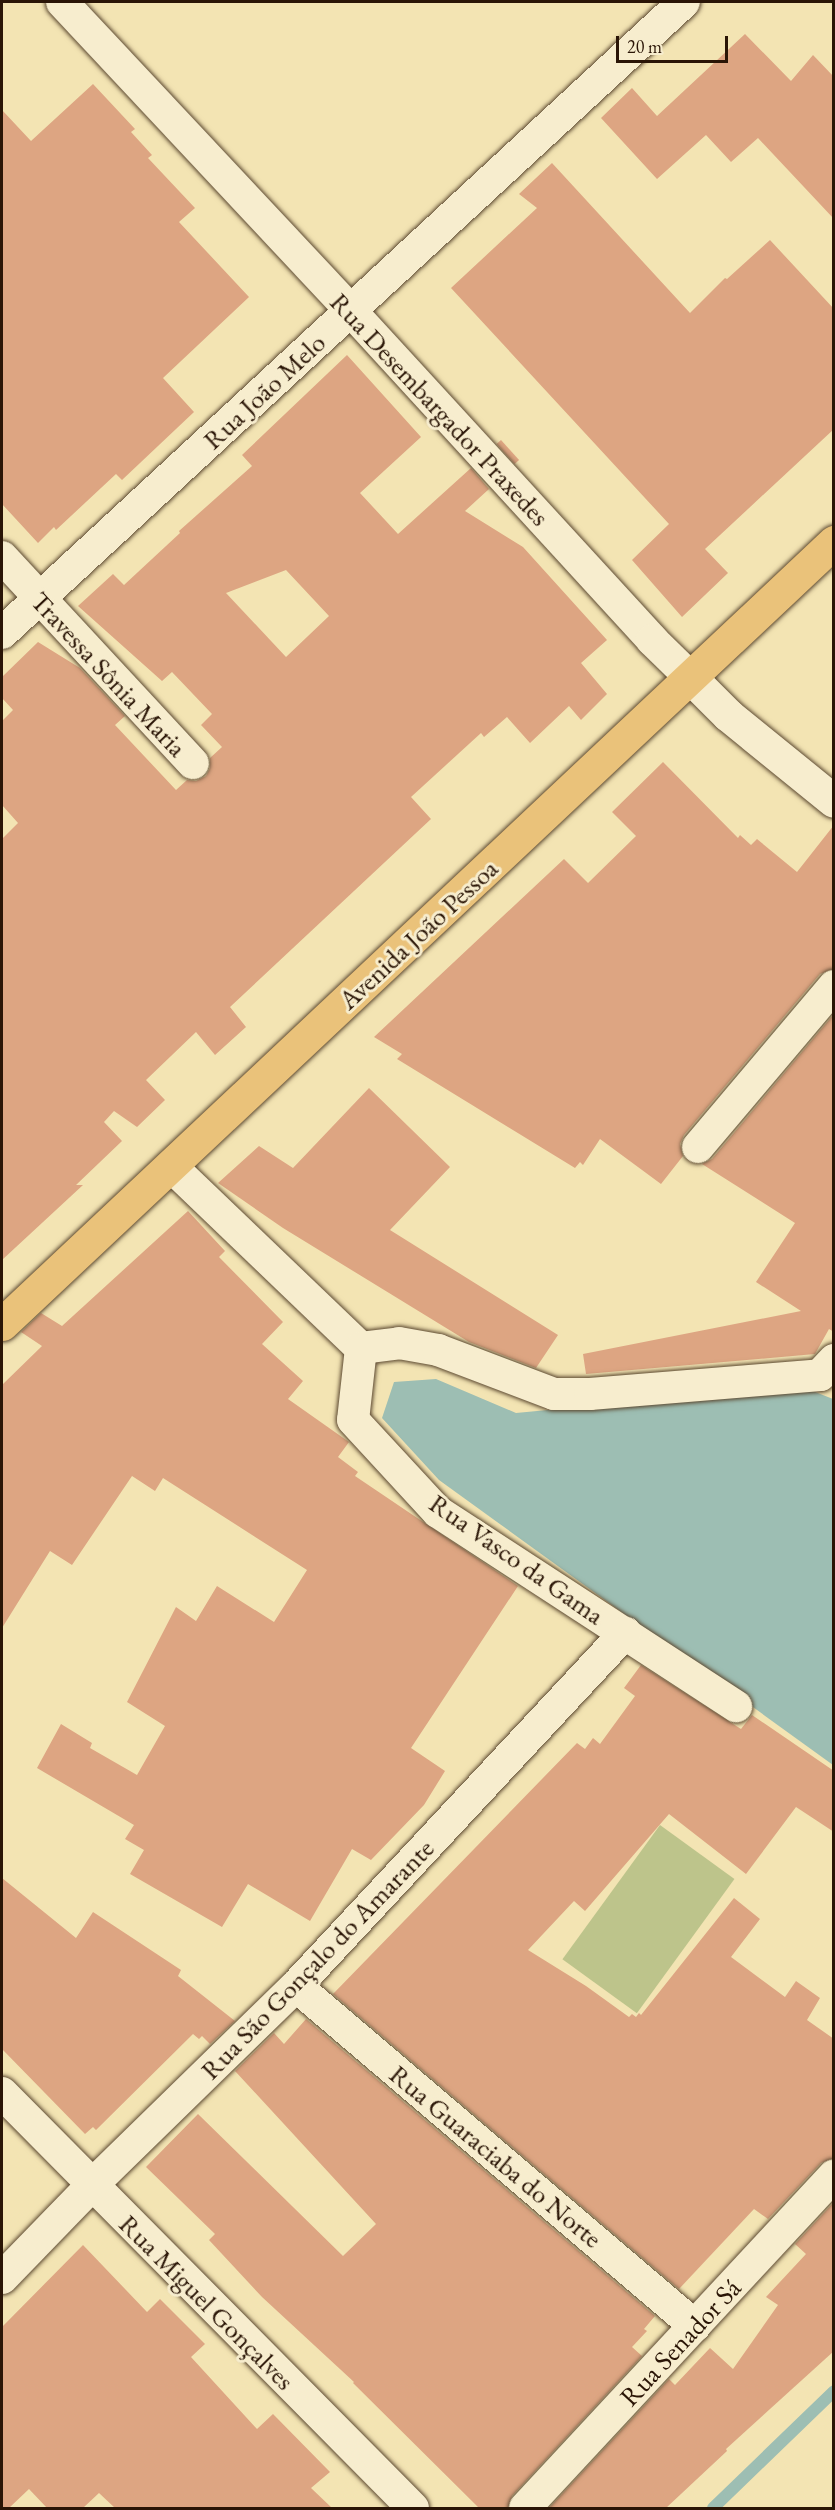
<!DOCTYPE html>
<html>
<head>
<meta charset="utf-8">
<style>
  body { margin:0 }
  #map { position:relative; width:835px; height:2510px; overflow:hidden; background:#f3e4b3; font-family:"EB Garamond",serif }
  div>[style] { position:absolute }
  .green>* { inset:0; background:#bdc48b; transform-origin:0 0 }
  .water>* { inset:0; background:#9dbeb3 }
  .stream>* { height:12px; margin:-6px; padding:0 6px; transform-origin:6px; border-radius:6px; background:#9dbeb3 }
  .building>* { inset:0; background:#dda582; transform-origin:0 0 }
  .roads { filter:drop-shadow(0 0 2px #5c4931) drop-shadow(0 0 2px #5c4931) }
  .minor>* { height:32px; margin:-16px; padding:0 16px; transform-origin:16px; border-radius:16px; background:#f7edce }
  .tertiary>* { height:33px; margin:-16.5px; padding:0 16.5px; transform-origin:16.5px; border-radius:16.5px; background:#f7edce }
  .primary>* { height:33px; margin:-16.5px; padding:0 16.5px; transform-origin:16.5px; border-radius:16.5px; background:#eac27a }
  span { translate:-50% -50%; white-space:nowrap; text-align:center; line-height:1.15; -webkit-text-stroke:6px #f7edce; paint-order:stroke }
  .street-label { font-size:27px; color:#2a1506 }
  .frame { position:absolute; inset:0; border:3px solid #2a1506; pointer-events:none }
  .scale { position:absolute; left:616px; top:36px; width:112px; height:27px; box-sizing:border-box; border:3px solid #2a1506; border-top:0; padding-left:8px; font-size:18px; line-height:21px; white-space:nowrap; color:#2a1506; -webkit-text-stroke:4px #f7edce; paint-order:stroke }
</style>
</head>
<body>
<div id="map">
  <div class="green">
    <i style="left:660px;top:1825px;width:92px;height:166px;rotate:36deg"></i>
  </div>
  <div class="water">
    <i style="clip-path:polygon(436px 1379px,516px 1413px,800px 1386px,833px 1399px,833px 1765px,439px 1480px,382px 1418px,394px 1382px)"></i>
  </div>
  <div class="stream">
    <i style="left:713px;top:2508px;width:168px;rotate:-44deg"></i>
  </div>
  <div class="building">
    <i style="clip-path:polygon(745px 34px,791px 81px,813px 55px,834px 77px,834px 219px,758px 138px,731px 162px,706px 135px,657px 179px,601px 118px,632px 88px,657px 116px)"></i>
    <i style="clip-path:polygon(93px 84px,135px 129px,131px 132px,152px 155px,148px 158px,195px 208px,179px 222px,249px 297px,163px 378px,194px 412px,122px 480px,116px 474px,56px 530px,54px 527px,38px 543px,2px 504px,2px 110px,31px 141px)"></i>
    <i style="clip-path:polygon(552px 163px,690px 313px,725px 278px,727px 279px,770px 240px,834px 309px,834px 429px,705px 549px,728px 573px,682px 617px,632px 560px,669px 524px,451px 288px,537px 208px,519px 194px)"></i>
    <i style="clip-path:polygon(evenodd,347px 355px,421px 437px,360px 493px,398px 534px,471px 468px,489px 489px,465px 511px,523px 547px,607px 640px,581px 663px,607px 694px,581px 720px,569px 706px,530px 743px,507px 717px,484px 737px,481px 733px,411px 797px,431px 819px,230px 1007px,246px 1027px,215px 1055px,196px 1032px,146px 1080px,165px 1100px,137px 1127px,114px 1111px,104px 1122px,122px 1141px,76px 1185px,83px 1185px,2px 1260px,2px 839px,18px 823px,2px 805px,2px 721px,13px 710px,2px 698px,2px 677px,38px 642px,80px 668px,125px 716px,115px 725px,176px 790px,187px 780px,196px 781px,206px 776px,210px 768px,210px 758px,222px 747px,201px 725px,212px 714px,172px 672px,162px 681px,78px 606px,113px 574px,124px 585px,180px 533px,179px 531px,252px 466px,242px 455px,347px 355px,286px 570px,329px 616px,286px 657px,226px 593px,286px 570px)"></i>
    <i style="left:501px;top:440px;width:27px;height:6px;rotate:48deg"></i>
    <i style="clip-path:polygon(663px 762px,738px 838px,740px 835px,751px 845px,757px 839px,797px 872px,834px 825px,834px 969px,820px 974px,684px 1135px,680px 1144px,683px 1156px,661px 1184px,600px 1139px,583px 1165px,580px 1162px,575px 1168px,397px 1059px,402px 1054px,374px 1037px,564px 859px,588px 883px,636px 836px,612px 812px)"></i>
    <i style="clip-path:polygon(834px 1014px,834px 1332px,829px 1329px,815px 1354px,586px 1374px,583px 1354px,801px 1311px,756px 1282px,795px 1223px,702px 1164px,712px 1159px)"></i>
    <i style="clip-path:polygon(369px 1088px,450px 1167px,390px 1230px,558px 1335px,536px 1368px,469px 1342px,283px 1228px,218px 1183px,259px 1146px,293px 1168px)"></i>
    <i style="clip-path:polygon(188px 1211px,225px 1251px,219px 1257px,283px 1322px,262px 1344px,303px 1381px,288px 1399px,349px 1442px,338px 1457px,358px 1472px,355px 1476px,518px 1586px,411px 1748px,445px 1771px,424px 1805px,371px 1860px,352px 1849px,310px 1921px,248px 1884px,222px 1927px,130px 1874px,144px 1850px,125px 1839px,134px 1825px,37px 1768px,61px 1724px,92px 1743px,90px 1748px,137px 1775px,165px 1726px,127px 1702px,176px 1607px,196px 1621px,217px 1586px,274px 1622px,307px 1570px,163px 1478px,155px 1491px,132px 1476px,72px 1565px,50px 1551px,2px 1628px,2px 1385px,42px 1346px,21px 1332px,41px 1313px,62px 1326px)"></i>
    <i style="clip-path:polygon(641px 1665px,741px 1729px,752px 1715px,834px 1771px,834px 1832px,796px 1807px,746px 1874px,669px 1814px,585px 1911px,574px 1901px,528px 1950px,586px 1986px,629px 2017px,632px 2014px,636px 2017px,639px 2013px,641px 2015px,734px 1898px,760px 1919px,731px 1957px,785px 1997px,796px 1981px,820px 1998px,807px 2020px,834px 2039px,834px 2158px,821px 2163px,768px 2219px,754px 2209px,679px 2289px,333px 1994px,577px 1743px,585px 1749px,593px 1738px,600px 1744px,635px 1696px,624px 1688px)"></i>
    <i style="clip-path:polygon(2px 1878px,76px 1938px,93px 1912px,181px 1970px,178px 1976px,235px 2021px,210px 2044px,202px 2036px,199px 2039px,193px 2034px,96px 2130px,93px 2127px,85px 2134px,2px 2049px)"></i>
    <i style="clip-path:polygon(306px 2019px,655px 2316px,644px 2329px,647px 2331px,632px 2347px,642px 2356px,512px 2496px,508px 2508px,479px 2508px,353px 2383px,354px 2382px,262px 2297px,209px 2240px,215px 2234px,146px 2167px,198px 2114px,343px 2256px,376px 2224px,235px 2071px,274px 2033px,284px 2044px)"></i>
    <i style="clip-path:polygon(834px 2202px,834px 2351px,726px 2449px,727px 2451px,666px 2508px,549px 2508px,669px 2379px,675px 2385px,710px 2348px,733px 2369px,778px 2305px,766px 2297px,806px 2254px,795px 2244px)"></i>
    <i style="clip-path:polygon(83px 2245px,147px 2312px,160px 2299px,205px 2344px,191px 2357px,257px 2429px,273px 2414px,330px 2472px,311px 2488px,332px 2508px,115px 2508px,99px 2493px,83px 2508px,47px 2508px,29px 2489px,9px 2508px,2px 2508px,2px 2327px)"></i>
  </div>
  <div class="roads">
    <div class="minor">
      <i style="left:62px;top:2px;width:423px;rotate:46.9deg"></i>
      <i style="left:351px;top:311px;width:446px;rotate:47.5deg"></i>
      <i style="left:652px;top:640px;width:54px;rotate:44.3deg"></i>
      <i style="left:2px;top:557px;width:281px;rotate:47.2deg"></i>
      <i style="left:2px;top:633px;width:929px;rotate:-42.78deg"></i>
      <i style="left:698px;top:1147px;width:211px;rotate:-49.8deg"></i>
      <i style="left:171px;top:1166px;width:263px;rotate:43.8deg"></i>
      <i style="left:361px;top:1348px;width:72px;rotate:96.3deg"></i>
      <i style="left:353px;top:1420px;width:125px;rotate:47.3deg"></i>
      <i style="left:438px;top:1512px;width:356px;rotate:33.1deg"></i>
      <i style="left:361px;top:1348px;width:38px;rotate:-7deg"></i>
      <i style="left:399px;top:1343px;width:40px;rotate:10deg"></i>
      <i style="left:438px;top:1350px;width:124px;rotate:20.8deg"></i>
      <i style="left:554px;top:1394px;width:36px"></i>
      <i style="left:590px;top:1394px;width:231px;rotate:-4.7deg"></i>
      <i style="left:820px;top:1375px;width:21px;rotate:-47deg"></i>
      <i style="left:296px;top:1986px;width:524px;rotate:40.44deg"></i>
      <i style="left:2px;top:2093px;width:584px;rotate:45.28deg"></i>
      <i style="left:2px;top:2278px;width:128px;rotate:-45.9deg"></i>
      <i style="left:91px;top:2186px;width:286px;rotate:-44.3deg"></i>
      <i style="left:296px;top:1986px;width:483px;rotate:-47deg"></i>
      <i style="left:525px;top:2508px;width:454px;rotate:-47.1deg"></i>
    </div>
    <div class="tertiary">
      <i style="left:691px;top:678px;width:52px;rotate:45deg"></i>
      <i style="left:728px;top:715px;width:136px;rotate:39.1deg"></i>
    </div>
    <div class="primary">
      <i style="left:2px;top:1324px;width:1142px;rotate:-43.23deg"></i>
    </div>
  </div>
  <div class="street-label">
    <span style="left:264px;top:391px;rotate:-43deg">Rua João Melo</span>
    <span style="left:440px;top:409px;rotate:47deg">Rua Desembargador Praxedes</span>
    <span style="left:109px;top:674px;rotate:47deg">Travessa Sônia Maria</span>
    <span style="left:418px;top:934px;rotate:-43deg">Avenida João Pessoa</span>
    <span style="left:517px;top:1559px;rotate:35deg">Rua Vasco da Gama</span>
    <span style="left:317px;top:1959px;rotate:-46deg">Rua São Gonçalo do Amarante</span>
    <span style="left:496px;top:2156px;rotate:40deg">Rua Guaraciaba do Norte</span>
    <span style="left:207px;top:2302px;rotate:45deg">Rua Miguel Gonçalves</span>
    <span style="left:680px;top:2342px;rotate:-47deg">Rua Senador Sá</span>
  </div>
  <div class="frame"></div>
  <div class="scale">20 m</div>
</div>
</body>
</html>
